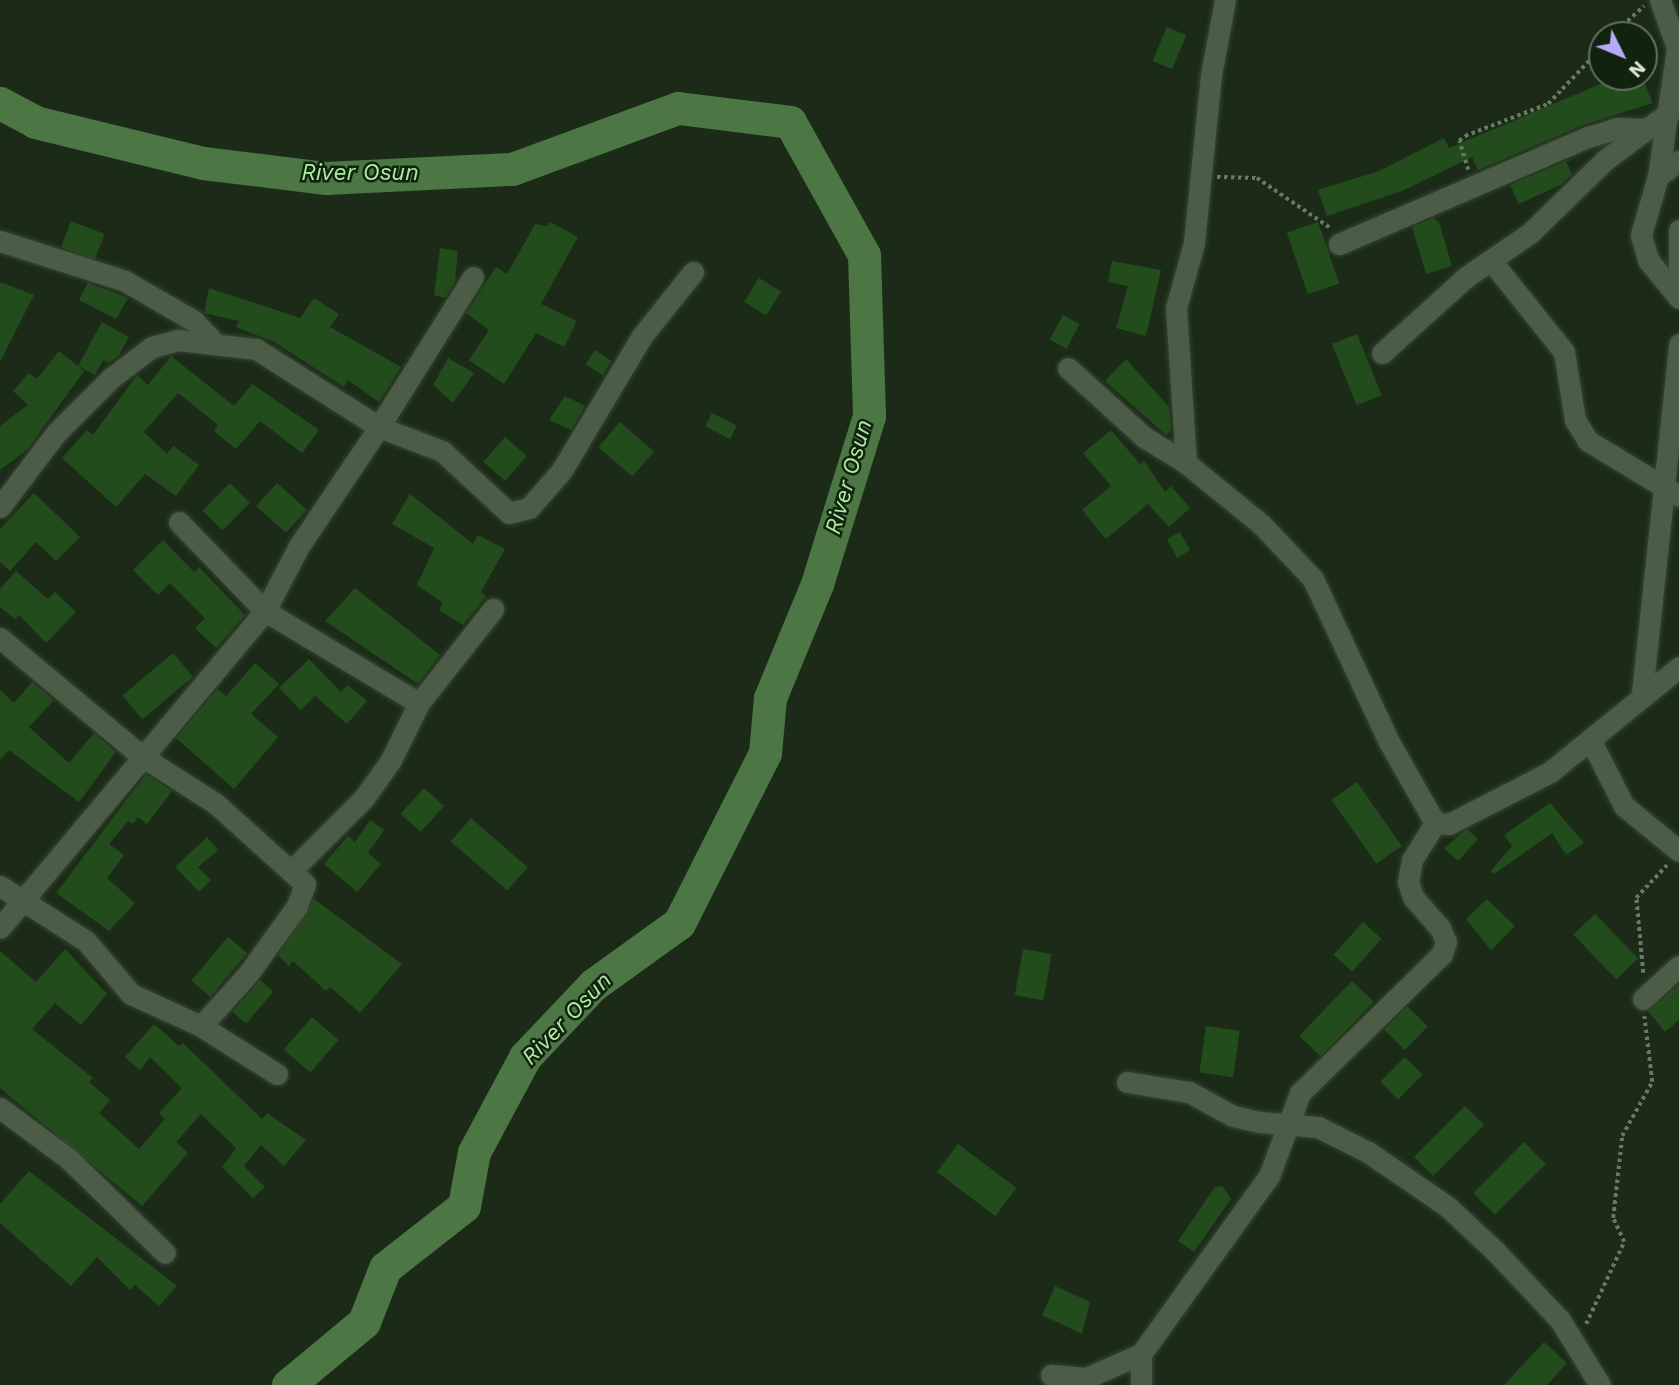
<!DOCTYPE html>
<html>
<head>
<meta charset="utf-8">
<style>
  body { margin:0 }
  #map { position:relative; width:1679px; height:1385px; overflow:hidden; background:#1b2b18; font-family:"Work Sans",sans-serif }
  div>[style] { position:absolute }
  .river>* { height:33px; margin:-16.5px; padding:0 16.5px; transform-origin:16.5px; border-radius:16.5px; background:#4c7644 }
  .building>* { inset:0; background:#234c1c; transform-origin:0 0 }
  .path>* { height:3.5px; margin-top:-1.75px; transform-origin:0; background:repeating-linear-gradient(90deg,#6a7868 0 3.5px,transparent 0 7px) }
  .roads { filter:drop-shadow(0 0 2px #364533) drop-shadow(0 0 2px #364533) }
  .street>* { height:21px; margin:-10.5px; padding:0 10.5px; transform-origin:10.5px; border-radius:10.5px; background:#4b5c47 }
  span { translate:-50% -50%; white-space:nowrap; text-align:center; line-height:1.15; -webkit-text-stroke:5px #11220e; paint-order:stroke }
  .water-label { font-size:23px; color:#aeeca2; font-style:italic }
  .north { position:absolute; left:1588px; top:21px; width:70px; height:70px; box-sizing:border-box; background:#11220e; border:2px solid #61705f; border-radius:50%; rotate:133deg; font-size:19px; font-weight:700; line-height:28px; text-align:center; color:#dae5d8 }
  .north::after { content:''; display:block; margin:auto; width:24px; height:32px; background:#b7abf8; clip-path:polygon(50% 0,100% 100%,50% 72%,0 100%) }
</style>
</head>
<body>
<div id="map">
  <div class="river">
    <i style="left:0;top:103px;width:40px;rotate:28deg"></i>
    <i style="left:35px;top:122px;width:173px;rotate:13.7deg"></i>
    <i style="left:203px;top:163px;width:124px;rotate:7deg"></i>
    <i style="left:326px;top:178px;width:186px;rotate:-2.8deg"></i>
    <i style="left:512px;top:169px;width:177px;rotate:-20.2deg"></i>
    <i style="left:678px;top:108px;width:113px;rotate:7.1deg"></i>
    <i style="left:790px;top:122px;width:152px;rotate:60.9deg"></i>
    <i style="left:864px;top:255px;width:161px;rotate:88.2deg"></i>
    <i style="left:869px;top:416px;width:176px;rotate:107.2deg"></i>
    <i style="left:817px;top:584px;width:123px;rotate:112.4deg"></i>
    <i style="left:770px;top:698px;width:55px;rotate:95.2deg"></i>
    <i style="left:765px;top:753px;width:191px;rotate:116.8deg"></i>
    <i style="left:679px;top:923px;width:106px;rotate:144.2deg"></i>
    <i style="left:593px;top:985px;width:99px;rotate:133.4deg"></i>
    <i style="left:525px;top:1057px;width:108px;rotate:118.2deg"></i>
    <i style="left:474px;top:1152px;width:55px;rotate:100.5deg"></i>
    <i style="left:464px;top:1206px;width:100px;rotate:141.9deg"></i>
    <i style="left:385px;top:1268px;width:58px;rotate:111.3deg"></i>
    <i style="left:364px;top:1322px;width:99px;rotate:140.3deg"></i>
  </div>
  <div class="building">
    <i style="left:1167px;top:27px;width:21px;height:37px;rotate:23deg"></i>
    <i style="clip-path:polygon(1617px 77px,1642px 77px,1653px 103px,1583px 125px,1478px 170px,1472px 157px,1402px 191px,1327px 216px,1318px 190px,1379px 171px,1444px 138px,1449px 148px)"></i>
    <i style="clip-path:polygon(1566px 161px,1572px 174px,1562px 184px,1519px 204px,1510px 185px)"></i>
    <i style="clip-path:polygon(1433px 218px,1439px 222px,1452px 266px,1426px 274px,1412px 227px)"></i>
    <i style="left:71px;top:221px;width:36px;height:28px;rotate:21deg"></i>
    <i style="clip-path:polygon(550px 222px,578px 237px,541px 304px,577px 321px,564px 347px,536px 333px,504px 384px,469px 360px,489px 330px,466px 313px,496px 267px,507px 274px,535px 224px,547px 226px)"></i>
    <i style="left:1318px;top:222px;width:65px;height:33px;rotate:71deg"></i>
    <i style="clip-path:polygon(440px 248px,458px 251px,455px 282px,445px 298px,434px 295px)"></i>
    <i style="clip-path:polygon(1112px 261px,1161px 270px,1146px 336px,1116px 328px,1128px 286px,1108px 282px)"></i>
    <i style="left:759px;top:278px;width:26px;height:28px;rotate:32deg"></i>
    <i style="clip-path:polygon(0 282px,34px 295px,0 362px)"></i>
    <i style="clip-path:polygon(88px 283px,128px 298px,116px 319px,79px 300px)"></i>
    <i style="clip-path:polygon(209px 288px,300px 318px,314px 298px,339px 314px,330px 327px,401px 367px,379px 402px,348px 380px,344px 387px,274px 342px,236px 327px,239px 321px,204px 313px)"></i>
    <i style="left:1063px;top:315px;width:19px;height:28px;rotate:28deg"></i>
    <i style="clip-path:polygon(102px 322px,129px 337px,119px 355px,109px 363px,103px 360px,95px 375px,78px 366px)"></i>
    <i style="left:1357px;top:334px;width:66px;height:27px;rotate:68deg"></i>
    <i style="left:595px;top:350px;width:20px;height:17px;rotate:33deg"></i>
    <i style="clip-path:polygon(59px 351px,84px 371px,27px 450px,0 470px,0 426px,28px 405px,13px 391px,29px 373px,37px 379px)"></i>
    <i style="clip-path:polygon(171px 356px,234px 406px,252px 384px,319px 430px,302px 453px,260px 421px,236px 449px,214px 431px,218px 425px,178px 393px,144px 432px,167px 454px,173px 446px,199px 465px,176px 496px,145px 474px,116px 507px,62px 458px,87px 430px,93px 435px,137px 375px,148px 385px)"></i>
    <i style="clip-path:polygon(448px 358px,474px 373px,453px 403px,433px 385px)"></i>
    <i style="clip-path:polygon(1126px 359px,1169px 407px,1171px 430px,1166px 435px,1105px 381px)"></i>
    <i style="clip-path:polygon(565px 396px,585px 406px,571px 430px,549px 420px)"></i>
    <i style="left:712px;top:413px;width:28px;height:15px;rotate:27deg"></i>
    <i style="left:620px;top:422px;width:45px;height:33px;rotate:41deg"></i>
    <i style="clip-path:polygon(1111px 430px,1140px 464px,1144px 461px,1165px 492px,1171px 486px,1190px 508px,1169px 527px,1148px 504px,1106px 539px,1082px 510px,1111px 486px,1083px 453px)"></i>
    <i style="left:505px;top:437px;width:29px;height:33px;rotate:41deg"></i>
    <i style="left:230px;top:483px;width:28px;height:39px;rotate:45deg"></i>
    <i style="left:277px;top:483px;width:40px;height:31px;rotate:42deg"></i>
    <i style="clip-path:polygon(34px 493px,80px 537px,56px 561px,36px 542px,10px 571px,0 562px,0 529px)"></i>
    <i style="clip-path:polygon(410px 494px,473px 544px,478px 535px,505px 549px,481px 592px,486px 596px,463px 625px,439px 610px,443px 603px,417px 585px,434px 548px,392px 524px)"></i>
    <i style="left:1180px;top:532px;width:21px;height:15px;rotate:61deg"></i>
    <i style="clip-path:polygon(163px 540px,194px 572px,199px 567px,245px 615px,216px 648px,195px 628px,205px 618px,170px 583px,158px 595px,133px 570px)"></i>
    <i style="clip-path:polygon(16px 571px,48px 599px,55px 592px,76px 612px,46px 643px,19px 615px,15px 619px,0 607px,0 589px)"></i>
    <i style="clip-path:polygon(355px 588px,440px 655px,418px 684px,325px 621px)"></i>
    <i style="left:173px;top:653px;width:31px;height:66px;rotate:50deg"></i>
    <i style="clip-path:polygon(309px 659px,341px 692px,348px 685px,367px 701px,347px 724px,315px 696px,301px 710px,279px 688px)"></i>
    <i style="clip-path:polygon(255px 663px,279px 684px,251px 714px,278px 737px,234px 789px,176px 738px,217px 689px,226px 696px)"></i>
    <i style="clip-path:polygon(32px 682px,54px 700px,29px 727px,69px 763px,94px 733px,116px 752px,79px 802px,9px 750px,0 760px,0 690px,14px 703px)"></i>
    <i style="clip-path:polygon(146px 774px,172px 791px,147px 824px,138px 817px,133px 824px,128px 821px,109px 844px,124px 855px,107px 878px,135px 903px,109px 931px,56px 893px)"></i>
    <i style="left:1357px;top:782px;width:78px;height:31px;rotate:55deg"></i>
    <i style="left:424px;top:788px;width:27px;height:35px;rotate:42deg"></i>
    <i style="clip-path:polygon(1550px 803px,1584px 843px,1566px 855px,1552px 833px,1494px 874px,1491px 871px,1512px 846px,1504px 835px)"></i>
    <i style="left:471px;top:818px;width:75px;height:31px;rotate:41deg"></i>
    <i style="clip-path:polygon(370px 820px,384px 830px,368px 853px,381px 864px,357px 892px,324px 864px,348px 836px,355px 842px)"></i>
    <i style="clip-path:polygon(1467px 829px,1478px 839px,1458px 861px,1444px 848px)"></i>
    <i style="clip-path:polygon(207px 837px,218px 850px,198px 867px,211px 880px,199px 892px,175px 867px)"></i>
    <i style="clip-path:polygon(314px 899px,402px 964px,360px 1013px,330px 987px,326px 991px,293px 961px,289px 966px,278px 955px)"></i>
    <i style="clip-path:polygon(1487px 899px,1515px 926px,1491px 950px,1466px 919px)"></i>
    <i style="left:1595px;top:914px;width:62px;height:30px;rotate:46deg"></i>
    <i style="left:1363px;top:922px;width:25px;height:44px;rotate:42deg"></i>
    <i style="left:228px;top:937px;width:25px;height:57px;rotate:40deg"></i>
    <i style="clip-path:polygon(65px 949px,107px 994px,81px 1025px,55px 1003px,32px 1029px,93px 1078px,89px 1082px,110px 1100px,99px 1113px,139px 1149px,165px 1119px,159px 1113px,182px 1088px,150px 1057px,140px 1070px,125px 1057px,154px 1024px,179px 1046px,183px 1043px,262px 1119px,267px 1113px,306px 1140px,284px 1166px,261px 1145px,244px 1166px,265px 1187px,253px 1198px,222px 1167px,236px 1148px,201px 1114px,176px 1142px,188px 1153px,142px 1206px,0 1088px,0 951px,36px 982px)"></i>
    <i style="left:1023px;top:949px;width:29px;height:47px;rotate:10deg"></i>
    <i style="left:260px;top:980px;width:18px;height:42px;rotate:41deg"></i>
    <i style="left:1352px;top:981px;width:30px;height:76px;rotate:44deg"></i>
    <i style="clip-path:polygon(1679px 984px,1679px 1020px,1665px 1032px,1648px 1011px)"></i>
    <i style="left:1407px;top:1006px;width:29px;height:33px;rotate:44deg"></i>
    <i style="left:312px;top:1017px;width:35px;height:43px;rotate:41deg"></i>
    <i style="left:1206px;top:1026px;width:34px;height:47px;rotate:8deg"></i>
    <i style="left:1405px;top:1057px;width:25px;height:35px;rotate:45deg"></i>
    <i style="left:1465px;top:1106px;width:27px;height:72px;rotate:45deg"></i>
    <i style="left:1524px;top:1142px;width:31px;height:72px;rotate:45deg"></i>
    <i style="left:958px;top:1144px;width:73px;height:35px;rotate:37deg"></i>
    <i style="clip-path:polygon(29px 1171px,177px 1286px,159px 1306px,135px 1285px,130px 1290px,97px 1257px,71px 1286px,0 1223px,0 1204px)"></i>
    <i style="clip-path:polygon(1222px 1186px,1231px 1199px,1194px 1252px,1178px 1241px,1215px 1187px)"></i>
    <i style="clip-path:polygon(1055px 1286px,1090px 1302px,1082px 1334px,1042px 1315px)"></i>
    <i style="clip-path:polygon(1544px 1342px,1567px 1363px,1547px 1385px,1504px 1385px)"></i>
  </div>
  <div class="path">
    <i style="left:1612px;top:35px;width:43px;rotate:-42.2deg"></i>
    <i style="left:1468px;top:170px;width:30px;rotate:-107deg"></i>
    <i style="left:1459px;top:141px;width:8px;rotate:-40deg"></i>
    <i style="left:1465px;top:136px;width:89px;rotate:-21.1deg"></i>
    <i style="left:1548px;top:104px;width:79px;rotate:-46.5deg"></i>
    <i style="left:1217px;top:177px;width:40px;rotate:1.4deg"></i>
    <i style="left:1257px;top:178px;width:91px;rotate:34.2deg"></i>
    <i style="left:1643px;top:973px;width:75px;rotate:-95.3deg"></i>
    <i style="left:1636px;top:898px;width:45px;rotate:-46.8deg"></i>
    <i style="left:1586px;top:1324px;width:90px;rotate:-65.1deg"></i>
    <i style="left:1624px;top:1242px;width:26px;rotate:-115deg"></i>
    <i style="left:1613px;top:1218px;width:82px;rotate:-83.7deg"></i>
    <i style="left:1622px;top:1136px;width:62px;rotate:-60.9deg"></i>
    <i style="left:1652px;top:1082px;width:66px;rotate:-96.9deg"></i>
  </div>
  <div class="roads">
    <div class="street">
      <i style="left:1225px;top:0;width:76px;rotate:100.6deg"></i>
      <i style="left:1211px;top:75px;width:169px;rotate:95.8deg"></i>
      <i style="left:1194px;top:243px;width:67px;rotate:105.5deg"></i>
      <i style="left:1176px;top:308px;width:155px;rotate:86.3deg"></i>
      <i style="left:1186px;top:463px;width:98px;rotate:39.2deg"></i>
      <i style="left:1262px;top:525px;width:74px;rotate:46.6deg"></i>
      <i style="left:1313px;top:579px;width:180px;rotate:65deg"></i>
      <i style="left:1389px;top:742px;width:93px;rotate:60.4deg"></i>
      <i style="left:1435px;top:823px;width:14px;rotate:4deg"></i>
      <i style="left:1449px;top:824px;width:114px;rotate:-27.2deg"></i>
      <i style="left:1550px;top:772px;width:166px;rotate:-39.1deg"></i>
      <i style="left:1660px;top:0;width:56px;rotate:70.3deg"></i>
      <i style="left:1677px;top:49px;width:128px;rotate:98.5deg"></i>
      <i style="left:1658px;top:176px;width:61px;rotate:106.1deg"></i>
      <i style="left:1641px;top:235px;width:26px;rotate:74deg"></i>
      <i style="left:1648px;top:260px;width:49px;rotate:50.8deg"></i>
      <i style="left:1658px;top:176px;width:26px;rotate:-36deg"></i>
      <i style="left:1679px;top:230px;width:46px;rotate:90deg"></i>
      <i style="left:0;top:241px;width:131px;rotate:17.7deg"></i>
      <i style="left:125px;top:281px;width:80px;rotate:30.1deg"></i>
      <i style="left:194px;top:321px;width:26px;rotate:47deg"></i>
      <i style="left:1339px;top:244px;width:271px;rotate:-23.3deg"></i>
      <i style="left:1588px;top:137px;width:30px;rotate:-17deg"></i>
      <i style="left:1617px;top:128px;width:27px;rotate:2deg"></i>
      <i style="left:1493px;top:263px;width:114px;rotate:51.4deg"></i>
      <i style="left:1564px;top:352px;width:69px;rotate:80.8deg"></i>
      <i style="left:1575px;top:420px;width:25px;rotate:58deg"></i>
      <i style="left:1588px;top:441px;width:106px;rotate:31.1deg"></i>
      <i style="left:473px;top:277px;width:177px;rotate:122.1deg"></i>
      <i style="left:379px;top:427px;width:67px;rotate:20.9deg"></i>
      <i style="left:442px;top:451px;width:91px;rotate:42.8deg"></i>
      <i style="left:509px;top:513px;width:21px;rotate:-14deg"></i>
      <i style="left:529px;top:508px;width:50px;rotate:-49deg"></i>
      <i style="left:562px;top:470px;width:156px;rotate:-59.2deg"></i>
      <i style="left:642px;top:336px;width:82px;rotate:-51.4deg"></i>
      <i style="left:1382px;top:353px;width:113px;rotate:-42.1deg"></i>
      <i style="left:1466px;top:277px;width:78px;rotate:-34.5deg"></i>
      <i style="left:1530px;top:233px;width:105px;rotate:-44.2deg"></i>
      <i style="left:1605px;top:160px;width:92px;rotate:-36.6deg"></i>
      <i style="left:1068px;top:368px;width:103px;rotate:42.2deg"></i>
      <i style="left:1144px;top:437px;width:49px;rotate:31.8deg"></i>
      <i style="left:0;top:507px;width:93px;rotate:-52.9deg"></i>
      <i style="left:56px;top:433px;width:78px;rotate:-45deg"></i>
      <i style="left:111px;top:378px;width:51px;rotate:-37.1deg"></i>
      <i style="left:152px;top:347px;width:27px;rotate:-15deg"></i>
      <i style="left:178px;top:340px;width:79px;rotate:6.6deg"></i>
      <i style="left:256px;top:349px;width:146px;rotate:32.4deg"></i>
      <i style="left:379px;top:427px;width:143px;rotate:123.9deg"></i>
      <i style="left:299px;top:546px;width:73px;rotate:117.6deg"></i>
      <i style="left:265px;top:611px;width:413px;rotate:129.9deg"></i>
      <i style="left:179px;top:522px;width:124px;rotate:46deg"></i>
      <i style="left:265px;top:611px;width:179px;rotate:30.9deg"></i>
      <i style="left:419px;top:703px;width:64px;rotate:116.2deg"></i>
      <i style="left:391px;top:760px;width:47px;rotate:125.4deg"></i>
      <i style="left:364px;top:798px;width:103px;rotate:135deg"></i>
      <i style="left:0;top:638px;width:186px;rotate:39.8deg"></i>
      <i style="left:143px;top:757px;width:85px;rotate:32.6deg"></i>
      <i style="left:215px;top:803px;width:121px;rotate:42deg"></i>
      <i style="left:305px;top:884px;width:23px;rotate:110deg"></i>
      <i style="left:297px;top:906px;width:84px;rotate:125.8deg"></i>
      <i style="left:248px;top:974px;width:70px;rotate:132.1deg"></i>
      <i style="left:1642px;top:693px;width:351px;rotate:-83.9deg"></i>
      <i style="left:419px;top:703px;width:120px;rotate:-51.8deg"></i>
      <i style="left:1592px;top:743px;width:71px;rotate:63.1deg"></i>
      <i style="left:1624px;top:806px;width:71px;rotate:39.3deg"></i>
      <i style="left:0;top:886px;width:102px;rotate:32.6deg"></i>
      <i style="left:86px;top:941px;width:70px;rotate:49.7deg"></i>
      <i style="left:131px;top:994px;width:77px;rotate:24.6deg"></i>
      <i style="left:201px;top:1026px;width:90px;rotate:32.3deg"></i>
      <i style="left:1643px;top:999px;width:49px;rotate:-42.5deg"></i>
      <i style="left:1127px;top:1082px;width:63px;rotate:9.2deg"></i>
      <i style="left:1189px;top:1092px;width:50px;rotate:28.6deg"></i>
      <i style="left:1233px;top:1116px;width:28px;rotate:13deg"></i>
      <i style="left:1260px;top:1122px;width:58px;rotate:4.9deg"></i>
      <i style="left:1318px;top:1127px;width:56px;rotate:26.6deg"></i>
      <i style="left:1368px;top:1152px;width:97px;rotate:34.5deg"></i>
      <i style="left:1448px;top:1207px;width:64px;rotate:43.1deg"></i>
      <i style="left:1495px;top:1251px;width:95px;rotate:46.7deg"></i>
      <i style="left:1560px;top:1320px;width:76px;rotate:58.4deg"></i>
      <i style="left:0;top:1108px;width:86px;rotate:36.5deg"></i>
      <i style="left:69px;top:1159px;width:134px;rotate:44.4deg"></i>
      <i style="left:1051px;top:1375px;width:35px;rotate:5deg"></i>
      <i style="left:1086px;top:1378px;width:60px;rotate:-23.6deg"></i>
      <i style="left:1141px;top:1385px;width:31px;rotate:-90deg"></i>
      <i style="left:1141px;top:1354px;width:219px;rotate:-54.3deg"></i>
      <i style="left:1269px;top:1176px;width:89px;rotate:-69.5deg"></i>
      <i style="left:1300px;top:1093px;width:199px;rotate:-44.4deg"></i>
      <i style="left:1442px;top:954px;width:13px;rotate:-72deg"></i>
      <i style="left:1446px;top:942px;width:15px;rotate:-113deg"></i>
      <i style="left:1440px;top:928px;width:41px;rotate:-131.1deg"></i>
      <i style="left:1413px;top:897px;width:16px;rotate:-108deg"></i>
      <i style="left:1408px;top:882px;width:22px;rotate:-80deg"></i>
      <i style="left:1412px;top:860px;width:44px;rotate:-58.1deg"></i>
    </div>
  </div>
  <div class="water-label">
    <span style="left:360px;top:173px">River Osun</span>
    <span style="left:849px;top:477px;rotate:-74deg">River Osun</span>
    <span style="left:567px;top:1019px;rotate:-46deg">River Osun</span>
  </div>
  <div class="north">N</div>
</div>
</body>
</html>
